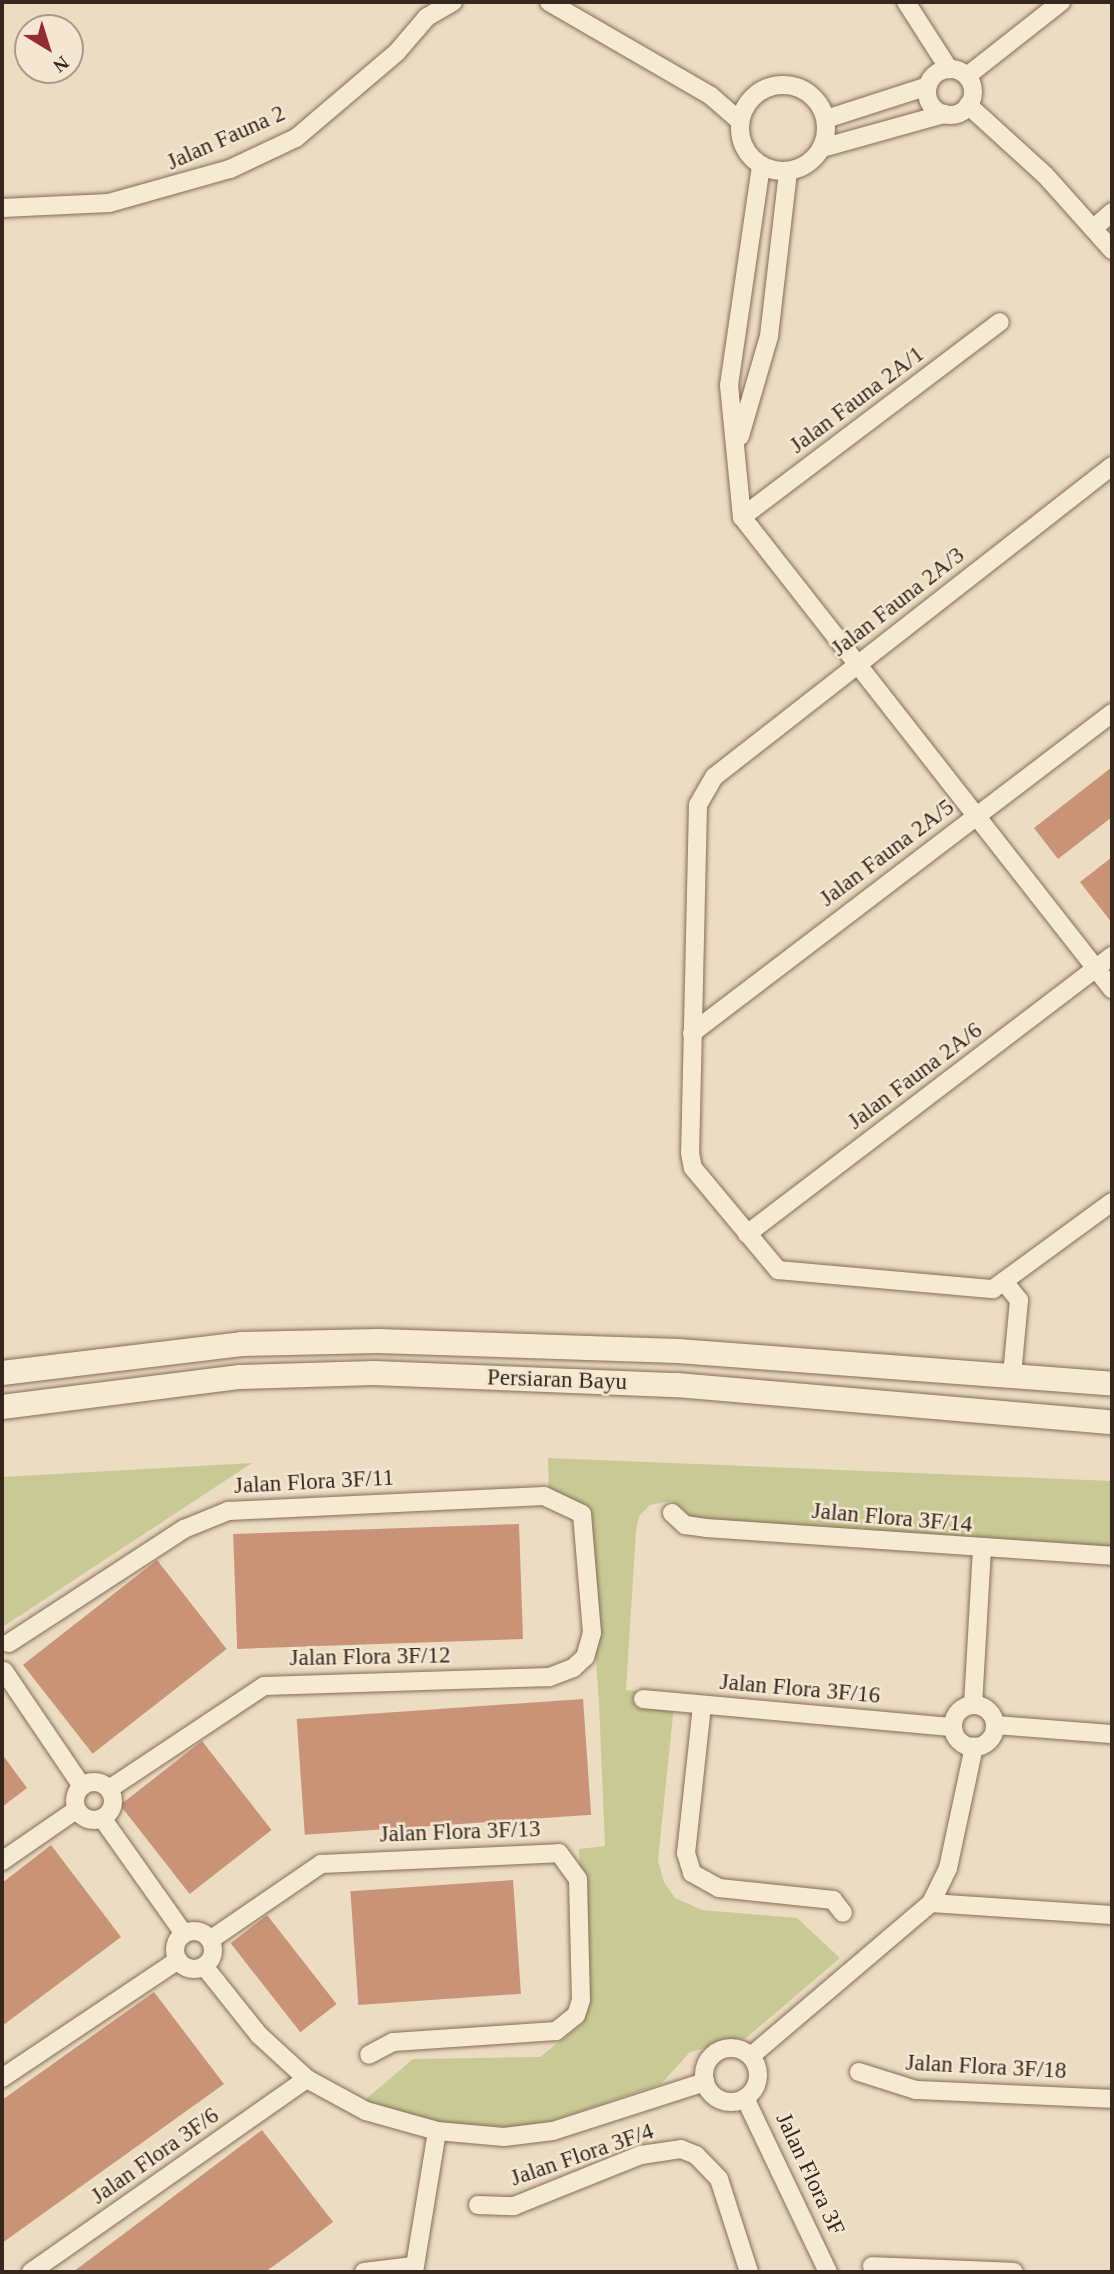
<!DOCTYPE html>
<html>
<head>
<meta charset="utf-8">
<style>
  body { margin:0 }
  #map { position:relative; width:1114px; height:2274px; overflow:hidden; background:#ecdcc1; font-family:Georgia,serif }
  div>[style] { position:absolute }
  .green>* { inset:0; background:#c8ca95 }
  .building>* { inset:0; background:#c99378; transform-origin:0 0 }
  .roads { filter:drop-shadow(0 0 2px #856d59) drop-shadow(0 0 2px #856d59) }
  .minor>* { height:18px; margin:-9px; padding:0 9px; transform-origin:9px; border-radius:9px; background:#f7ead3 }
  .minor>.ring { margin:-9px; padding:0; box-sizing:content-box; background:none; border:18px solid #f7ead3; border-radius:50% }
  .secondary>* { height:24px; margin:-12px; padding:0 12px; transform-origin:12px; border-radius:12px; background:#f7ead3 }
  span { translate:-50% -50%; white-space:nowrap; text-align:center; line-height:1.15; -webkit-text-stroke:5px #f4e6d0; paint-order:stroke }
  .street-label { font-size:23px; color:#35271d }
  .frame { position:absolute; inset:0; border:4px solid #35271d; pointer-events:none }
  .north { position:absolute; left:14px; top:14px; width:70px; height:70px; box-sizing:border-box; background:#f4e6d0; border:2px solid #a89a88; border-radius:50%; rotate:142deg; font-size:19px; font-weight:700; line-height:28px; text-align:center; color:#35271d }
  .north::after { content:''; display:block; margin:auto; width:24px; height:32px; background:#922b34; clip-path:polygon(50% 0,100% 100%,50% 72%,0 100%) }
</style>
</head>
<body>
<div id="map">
  <div class="green">
    <i style="clip-path:polygon(548px 1458px,1112px 1481px,1112px 1547px,695px 1519px,672px 1501px,650px 1505px,639px 1516px,636px 1531px,626px 1690px,675px 1696px,658px 1860px,664px 1882px,675px 1898px,702px 1910px,797px 1918px,840px 1958px,746px 2038px,690px 2052px,661px 2084px,548px 2122px,479px 2131px,359px 2105px,413px 2059px,540px 2057px,583px 2023px,579px 1849px,605px 1846px,599px 1703px,587px 1528px,549px 1496px)"></i>
    <i style="clip-path:polygon(252px 1463px,4px 1626px,2px 1627px,2px 1477px)"></i>
  </div>
  <div class="building">
    <i style="clip-path:polygon(1112px 767px,1112px 817px,1058px 859px,1034px 828px)"></i>
    <i style="clip-path:polygon(1112px 857px,1112px 923px,1080px 882px)"></i>
    <i style="left:519px;top:1524px;width:115px;height:286px;rotate:88deg"></i>
    <i style="left:157px;top:1560px;width:113px;height:170px;rotate:52deg"></i>
    <i style="left:583px;top:1699px;width:116px;height:287px;rotate:86deg"></i>
    <i style="left:202px;top:1741px;width:113px;height:104px;rotate:52deg"></i>
    <i style="clip-path:polygon(2px 1754px,27px 1788px,2px 1807px)"></i>
    <i style="clip-path:polygon(51px 1845px,121px 1937px,2px 2026px,2px 1883px)"></i>
    <i style="left:513px;top:1880px;width:114px;height:163px;rotate:86deg"></i>
    <i style="left:267px;top:1915px;width:113px;height:46px;rotate:52deg"></i>
    <i style="clip-path:polygon(154px 1992px,224px 2084px,2px 2243px,2px 2100px)"></i>
    <i style="clip-path:polygon(262px 2130px,333px 2222px,297px 2249px,265px 2272px,73px 2272px)"></i>
  </div>
  <div class="roads">
    <div class="minor">
      <i style="left:549px;top:2px;width:187px;rotate:30.1deg"></i>
      <i style="left:711px;top:96px;width:38px;rotate:41deg"></i>
      <i style="left:906px;top:2px;width:80px;rotate:57.3deg"></i>
      <i class="ring" style="left:927px;top:69px;width:28px;height:28px"></i>
      <i style="left:967px;top:76px;width:120px;rotate:-38.2deg"></i>
      <i class="ring" style="left:740px;top:85px;width:68px;height:68px"></i>
      <i style="left:968px;top:105px;width:104px;rotate:42.3deg"></i>
      <i style="left:1045px;top:175px;width:101px;rotate:48.2deg"></i>
      <i style="left:826px;top:119px;width:107px;rotate:-17.9deg"></i>
      <i style="left:822px;top:148px;width:127px;rotate:-15.6deg"></i>
      <i style="left:761px;top:166px;width:221px;rotate:98.3deg"></i>
      <i style="left:729px;top:385px;width:133px;rotate:84.4deg"></i>
      <i style="left:742px;top:517px;width:600px;rotate:51.91deg"></i>
      <i style="left:2px;top:208px;width:107px;rotate:-2.7deg"></i>
      <i style="left:109px;top:203px;width:126px;rotate:-15.7deg"></i>
      <i style="left:230px;top:169px;width:73px;rotate:-25.2deg"></i>
      <i style="left:296px;top:138px;width:133px;rotate:-40.4deg"></i>
      <i style="left:397px;top:52px;width:46px;rotate:-49.4deg"></i>
      <i style="left:427px;top:17px;width:30px;rotate:-30deg"></i>
      <i style="left:1095px;top:227px;width:23px;rotate:-41deg"></i>
      <i style="left:740px;top:436px;width:104px;rotate:-73.8deg"></i>
      <i style="left:769px;top:336px;width:165px;rotate:-83.4deg"></i>
      <i style="left:1112px;top:466px;width:505px;rotate:142deg"></i>
      <i style="left:714px;top:777px;width:32px;rotate:120deg"></i>
      <i style="left:698px;top:805px;width:348px;rotate:91.3deg"></i>
      <i style="left:690px;top:1153px;width:15px;rotate:79deg"></i>
      <i style="left:693px;top:1168px;width:133px;rotate:50.2deg"></i>
      <i style="left:778px;top:1270px;width:216px;rotate:5.1deg"></i>
      <i style="left:993px;top:1289px;width:147px;rotate:-36.2deg"></i>
      <i style="left:742px;top:517px;width:323px;rotate:-37.1deg"></i>
      <i style="left:692px;top:1033px;width:528px;rotate:-37.3deg"></i>
      <i style="left:747px;top:1234px;width:459px;rotate:-37.3deg"></i>
      <i style="left:1006px;top:1284px;width:21px;rotate:51deg"></i>
      <i style="left:1019px;top:1300px;width:76px;rotate:95.3deg"></i>
      <i style="left:672px;top:1513px;width:18px;rotate:43deg"></i>
      <i style="left:685px;top:1525px;width:21px;rotate:8deg"></i>
      <i style="left:706px;top:1528px;width:407px;rotate:3.9deg"></i>
      <i style="left:9px;top:1643px;width:209px;rotate:-33.1deg"></i>
      <i style="left:184px;top:1529px;width:48px;rotate:-22.2deg"></i>
      <i style="left:228px;top:1511px;width:316px;rotate:-2.7deg"></i>
      <i style="left:544px;top:1496px;width:42px;rotate:25.3deg"></i>
      <i style="left:582px;top:1514px;width:119px;rotate:85.2deg"></i>
      <i style="left:592px;top:1633px;width:25px;rotate:106deg"></i>
      <i style="left:585px;top:1657px;width:16px;rotate:137deg"></i>
      <i style="left:573px;top:1668px;width:26px;rotate:159deg"></i>
      <i style="left:549px;top:1677px;width:285px;rotate:178.2deg"></i>
      <i style="left:264px;top:1686px;width:186px;rotate:146.4deg"></i>
      <i style="left:4px;top:1671px;width:139px;rotate:55.9deg"></i>
      <i style="left:643px;top:1699px;width:311px;rotate:5.2deg"></i>
      <i style="left:973px;top:1705px;width:155px;rotate:-86.7deg"></i>
      <i class="ring" style="left:953px;top:1705px;width:24px;height:24px"></i>
      <i style="left:702px;top:1706px;width:148px;rotate:96.2deg"></i>
      <i style="left:686px;top:1853px;width:21px;rotate:73deg"></i>
      <i style="left:692px;top:1873px;width:31px;rotate:29deg"></i>
      <i style="left:719px;top:1888px;width:115px;rotate:6deg"></i>
      <i style="left:833px;top:1900px;width:16px;rotate:52deg"></i>
      <i style="left:995px;top:1725px;width:117px;rotate:4.4deg"></i>
      <i class="ring" style="left:75px;top:1782px;width:20px;height:20px"></i>
      <i style="left:102px;top:1818px;width:142px;rotate:54.7deg"></i>
      <i style="left:2px;top:1861px;width:90px;rotate:-34.6deg"></i>
      <i style="left:931px;top:1903px;width:181px;rotate:3.8deg"></i>
      <i class="ring" style="left:175px;top:1931px;width:20px;height:20px"></i>
      <i style="left:210px;top:1940px;width:135px;rotate:-34.4deg"></i>
      <i style="left:321px;top:1864px;width:238px;rotate:-2.6deg"></i>
      <i style="left:559px;top:1853px;width:32px;rotate:54deg"></i>
      <i style="left:578px;top:1879px;width:121px;rotate:88.6deg"></i>
      <i style="left:581px;top:2000px;width:16px;rotate:108deg"></i>
      <i style="left:576px;top:2015px;width:26px;rotate:141deg"></i>
      <i style="left:556px;top:2031px;width:163px;rotate:176.1deg"></i>
      <i style="left:393px;top:2042px;width:27px;rotate:152deg"></i>
      <i style="left:204px;top:1966px;width:88px;rotate:51.4deg"></i>
      <i style="left:259px;top:2035px;width:65px;rotate:42.5deg"></i>
      <i style="left:307px;top:2079px;width:67px;rotate:28.5deg"></i>
      <i style="left:366px;top:2111px;width:74px;rotate:15.7deg"></i>
      <i style="left:437px;top:2131px;width:67px;rotate:5.1deg"></i>
      <i style="left:504px;top:2137px;width:49px;rotate:-7deg"></i>
      <i style="left:553px;top:2131px;width:160px;rotate:-17.9deg"></i>
      <i class="ring" style="left:704px;top:2048px;width:36px;height:36px"></i>
      <i style="left:751px;top:2056px;width:236px;rotate:-40.4deg"></i>
      <i style="left:931px;top:1903px;width:39px;rotate:-64deg"></i>
      <i style="left:948px;top:1868px;width:124px;rotate:-77.9deg"></i>
      <i style="left:859px;top:2072px;width:60px;rotate:17.5deg"></i>
      <i style="left:916px;top:2090px;width:196px;rotate:2.6deg"></i>
      <i style="left:2px;top:2078px;width:212px;rotate:-33.8deg"></i>
      <i style="left:745px;top:2098px;width:193px;rotate:64.5deg"></i>
      <i style="left:478px;top:2205px;width:36px;rotate:2deg"></i>
      <i style="left:514px;top:2206px;width:137px;rotate:-21.9deg"></i>
      <i style="left:641px;top:2155px;width:40px;rotate:-8.5deg"></i>
      <i style="left:681px;top:2149px;width:16px;rotate:22deg"></i>
      <i style="left:696px;top:2155px;width:33px;rotate:46deg"></i>
      <i style="left:719px;top:2179px;width:98px;rotate:72.1deg"></i>
      <i style="left:872px;top:2266px;width:142px;rotate:2.4deg"></i>
      <i style="left:31px;top:2272px;width:337px;rotate:-35deg"></i>
      <i style="left:364px;top:2272px;width:49px;rotate:-7deg"></i>
      <i style="left:414px;top:2272px;width:143px;rotate:-80.7deg"></i>
    </div>
    <div class="secondary">
      <i style="left:2px;top:1373px;width:241px;rotate:-6.9deg"></i>
      <i style="left:241px;top:1344px;width:137px;rotate:-1.3deg"></i>
      <i style="left:378px;top:1341px;width:300px;rotate:1.9deg"></i>
      <i style="left:678px;top:1351px;width:435px;rotate:4.3deg"></i>
      <i style="left:2px;top:1407px;width:240px;rotate:-7.2deg"></i>
      <i style="left:240px;top:1377px;width:134px;rotate:-1.7deg"></i>
      <i style="left:374px;top:1373px;width:303px;rotate:2.3deg"></i>
      <i style="left:677px;top:1385px;width:437px;rotate:4.9deg"></i>
    </div>
  </div>
  <div class="street-label">
    <span style="left:226px;top:138px;rotate:-24deg">Jalan Fauna 2</span>
    <span style="left:857px;top:400px;rotate:-37deg">Jalan Fauna 2A/1</span>
    <span style="left:898px;top:602px;rotate:-38deg">Jalan Fauna 2A/3</span>
    <span style="left:887px;top:853px;rotate:-37deg">Jalan Fauna 2A/5</span>
    <span style="left:915px;top:1076px;rotate:-37deg">Jalan Fauna 2A/6</span>
    <span style="left:557px;top:1380px;rotate:2deg">Persiaran Bayu</span>
    <span style="left:314px;top:1482px;rotate:-3deg">Jalan Flora 3F/11</span>
    <span style="left:892px;top:1518px;rotate:5deg">Jalan Flora 3F/14</span>
    <span style="left:370px;top:1657px;rotate:-1deg">Jalan Flora 3F/12</span>
    <span style="left:800px;top:1689px;rotate:5deg">Jalan Flora 3F/16</span>
    <span style="left:460px;top:1832px;rotate:-2deg">Jalan Flora 3F/13</span>
    <span style="left:986px;top:2067px;rotate:3deg">Jalan Flora 3F/18</span>
    <span style="left:582px;top:2155px;rotate:-19deg">Jalan Flora 3F/4</span>
    <span style="left:155px;top:2156px;rotate:-35deg">Jalan Flora 3F/6</span>
    <span style="left:810px;top:2174px;rotate:65deg">Jalan Flora 3F</span>
  </div>
  <div class="frame"></div>
  <div class="north">N</div>
</div>
</body>
</html>
